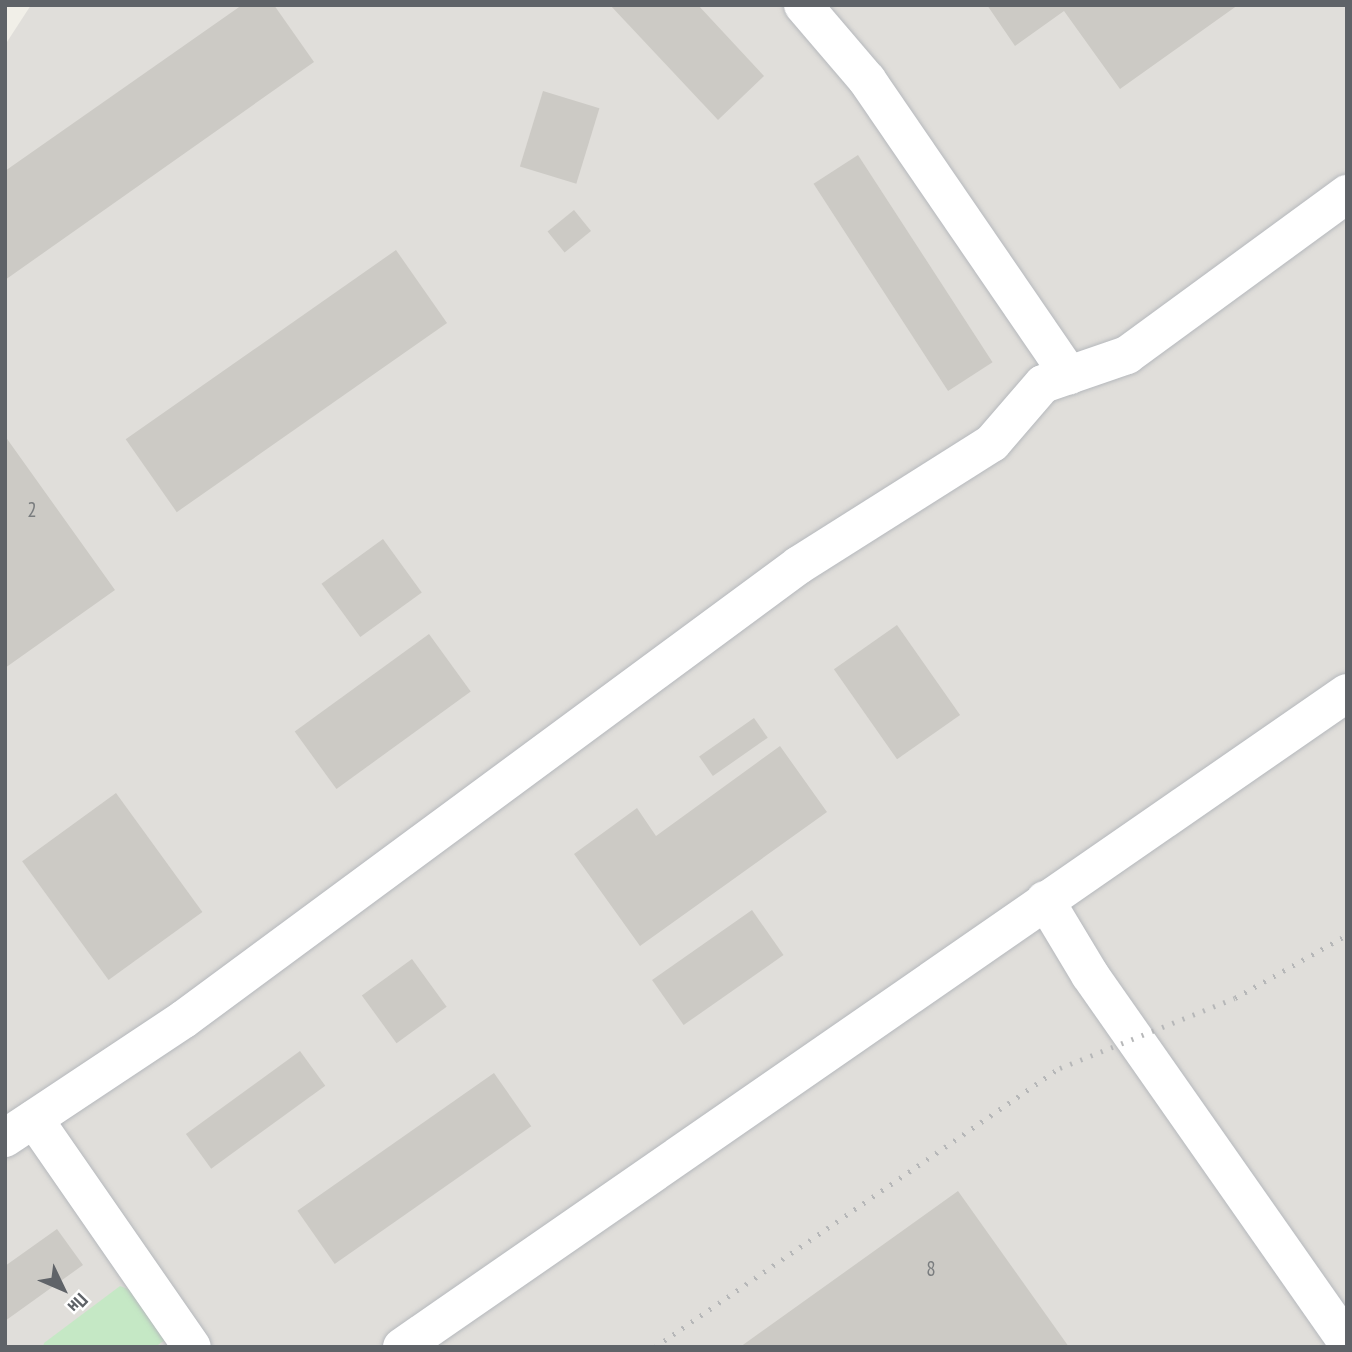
<!DOCTYPE html>
<html>
<head>
<meta charset="utf-8">
<style>
  body { margin:0 }
  #map { position:relative; width:1352px; height:1352px; overflow:hidden; background:#f1efe8; font-family:"PT Sans Narrow",sans-serif }
  div>[style] { position:absolute }
  .industrial>* { inset:0; background:#e0deda }
  .green>* { inset:0; background:#c5e8c5 }
  .building>* { inset:0; background:#cccac5; transform-origin:0 0 }
  .roads { filter:drop-shadow(0 0 2px #b5b8bc) drop-shadow(0 0 2px #b5b8bc) }
  .minor>* { height:38px; margin:-19px; padding:0 19px; transform-origin:19px; border-radius:19px; background:#fff }
  .rail>* { height:5px; margin-top:-2.5px; transform-origin:0; background:repeating-linear-gradient(90deg,#b6b7b8 0 2px,transparent 0 11px) }
  span { translate:-50% -50%; white-space:nowrap; text-align:center; line-height:1.15; -webkit-text-stroke:5px #fff; paint-order:stroke }
  .number-label { font-size:21px; color:#7a7d7f }
  .number-label span { -webkit-text-stroke-width:0 }
  .frame { position:absolute; inset:0; border:7px solid #5f6368; pointer-events:none }
  .north { position:absolute; left:28px; top:1254px; width:70px; height:70px; -webkit-text-stroke:5px #fff; paint-order:stroke; rotate:134deg; font-size:19px; font-weight:700; line-height:28px; text-align:center; color:#5f6368 }
  .north::after { content:''; display:block; margin:auto; width:24px; height:32px; background:#5f6368; clip-path:polygon(50% 0,100% 100%,50% 72%,0 100%) }
</style>
</head>
<body>
<div id="map">
  <div class="industrial">
    <i style="clip-path:polygon(31px 5px,1347px 5px,1347px 1347px,5px 1347px,5px 45px)"></i>
  </div>
  <div class="green">
    <i style="clip-path:polygon(120px 1286px,136px 1292px,168px 1338px,155px 1347px,43px 1347px,44px 1343px)"></i>
  </div>
  <div class="building">
    <i style="clip-path:polygon(242px 5px,274px 5px,314px 62px,5px 280px,5px 171px)"></i>
    <i style="clip-path:polygon(610px 5px,698px 5px,764px 76px,718px 120px)"></i>
    <i style="clip-path:polygon(987px 5px,1238px 5px,1120px 89px,1064px 11px,1015px 46px)"></i>
    <i style="left:543px;top:91px;width:59px;height:79px;rotate:17deg"></i>
    <i style="left:858px;top:155px;width:247px;height:53px;rotate:57deg"></i>
    <i style="left:574px;top:210px;width:27px;height:34px;rotate:51deg"></i>
    <i style="left:396px;top:250px;width:89px;height:330px;rotate:55deg"></i>
    <i style="clip-path:polygon(5px 436px,115px 590px,5px 668px,7px 586px)"></i>
    <i style="left:383px;top:539px;width:66px;height:76px;rotate:54deg"></i>
    <i style="left:897px;top:625px;width:110px;height:77px;rotate:55deg"></i>
    <i style="left:429px;top:634px;width:71px;height:166px;rotate:54deg"></i>
    <i style="left:754px;top:718px;width:24px;height:67px;rotate:55deg"></i>
    <i style="clip-path:polygon(780px 746px,827px 812px,640px 946px,574px 854px,637px 808px,656px 836px)"></i>
    <i style="left:116px;top:793px;width:147px;height:116px;rotate:54deg"></i>
    <i style="left:752px;top:910px;width:55px;height:122px;rotate:55deg"></i>
    <i style="left:412px;top:959px;width:59px;height:62px;rotate:54deg"></i>
    <i style="left:300px;top:1051px;width:43px;height:141px;rotate:54deg"></i>
    <i style="left:494px;top:1073px;width:65px;height:240px;rotate:55deg"></i>
    <i style="clip-path:polygon(958px 1191px,1069px 1347px,740px 1347px)"></i>
    <i style="clip-path:polygon(57px 1229px,83px 1265px,5px 1321px,5px 1266px)"></i>
  </div>
  <div class="roads">
    <div class="minor">
      <i style="left:803px;top:5px;width:99px;rotate:49.5deg"></i>
      <i style="left:867px;top:80px;width:358px;rotate:55.6deg"></i>
      <i style="left:1045px;top:900px;width:87px;rotate:59deg"></i>
      <i style="left:1090px;top:975px;width:448px;rotate:55deg"></i>
      <i style="left:34px;top:1119px;width:277px;rotate:55.3deg"></i>
      <i style="left:5px;top:1138px;width:215px;rotate:-33.6deg"></i>
      <i style="left:184px;top:1019px;width:764px;rotate:-36.44deg"></i>
      <i style="left:799px;top:565px;width:228px;rotate:-32.3deg"></i>
      <i style="left:992px;top:443px;width:78px;rotate:-49.2deg"></i>
      <i style="left:1043px;top:384px;width:89px;rotate:-19deg"></i>
      <i style="left:1127px;top:355px;width:273px;rotate:-36.2deg"></i>
      <i style="left:402px;top:1347px;width:1149px;rotate:-34.69deg"></i>
    </div>
  </div>
  <div class="rail">
    <i style="left:655px;top:1347px;width:492px;rotate:-34.6deg"></i>
    <i style="left:1060px;top:1068px;width:188px;rotate:-21.8deg"></i>
    <i style="left:1235px;top:998px;width:129px;rotate:-29.4deg"></i>
  </div>
  <div class="number-label">
    <span style="left:32px;top:510px">2</span>
    <span style="left:931px;top:1269px">8</span>
  </div>
  <div class="frame"></div>
  <div class="north">Пн</div>
</div>
</body>
</html>
